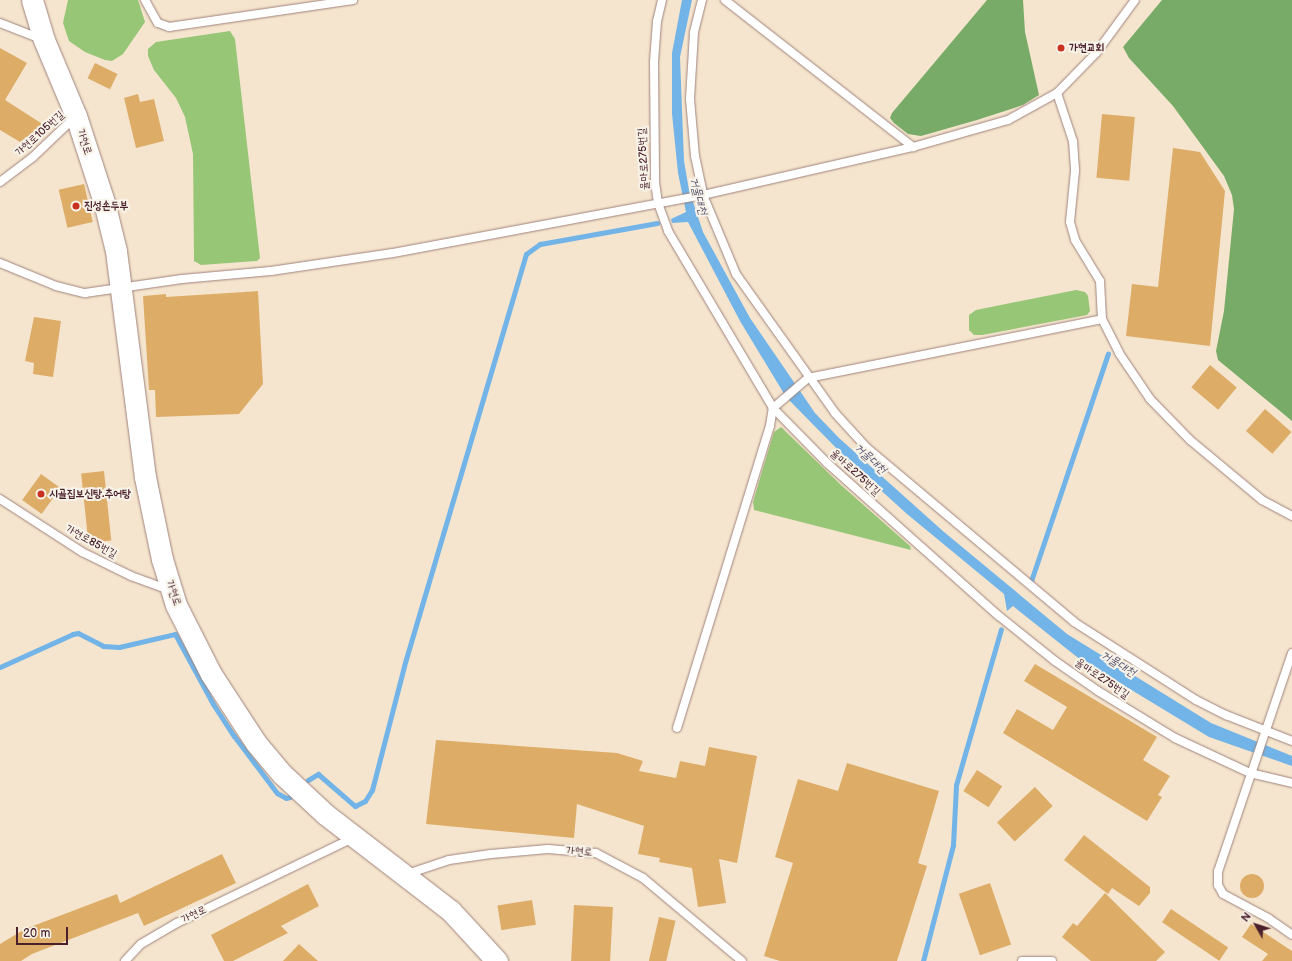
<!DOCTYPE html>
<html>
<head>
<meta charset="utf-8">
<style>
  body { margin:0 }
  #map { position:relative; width:1292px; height:961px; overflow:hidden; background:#f5e5ce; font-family:"Balsamiq Sans","Poor Story",sans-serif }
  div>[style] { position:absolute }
  .green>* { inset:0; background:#96c676 }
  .forest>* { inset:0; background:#78ab67 }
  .water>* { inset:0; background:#72b4e7 }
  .stream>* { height:5px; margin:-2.5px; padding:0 2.5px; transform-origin:2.5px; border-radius:2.5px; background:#72b4e7 }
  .building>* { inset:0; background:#ddad68; transform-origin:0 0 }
  .round { border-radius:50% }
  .roads { filter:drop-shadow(0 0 1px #a0827c) drop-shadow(0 0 1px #a0827c) }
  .service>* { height:8px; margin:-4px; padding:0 4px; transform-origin:4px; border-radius:4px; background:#fff }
  .tertiary>* { height:21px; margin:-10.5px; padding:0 10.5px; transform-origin:10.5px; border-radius:10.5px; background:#fff }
  .dots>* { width:11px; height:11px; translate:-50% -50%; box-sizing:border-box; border:2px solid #f7f3e8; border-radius:50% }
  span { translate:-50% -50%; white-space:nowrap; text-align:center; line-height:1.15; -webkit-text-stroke:4px #f7f3e8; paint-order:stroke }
  .poi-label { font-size:11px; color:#4a1f2b; font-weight:700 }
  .left { translate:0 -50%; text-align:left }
  .street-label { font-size:11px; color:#4a1f2b }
  .water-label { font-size:12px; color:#58536d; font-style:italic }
  .north { position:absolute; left:1236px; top:905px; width:40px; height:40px; -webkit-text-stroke:3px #f7f3e8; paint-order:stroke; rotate:309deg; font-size:11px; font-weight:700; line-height:16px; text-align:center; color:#4a1f2b }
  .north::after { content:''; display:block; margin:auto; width:14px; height:18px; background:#4a1f2b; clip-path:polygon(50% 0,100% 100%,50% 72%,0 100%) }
  .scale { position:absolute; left:16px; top:927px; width:52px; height:18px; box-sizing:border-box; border:2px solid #4a1f2b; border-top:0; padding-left:5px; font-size:12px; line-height:14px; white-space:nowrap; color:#4a1f2b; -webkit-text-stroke:3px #f7f3e8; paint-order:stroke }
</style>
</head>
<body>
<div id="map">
  <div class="green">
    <i style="clip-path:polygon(68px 0,138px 0,145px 22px,123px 54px,112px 61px,105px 60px,85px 52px,69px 41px,63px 23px)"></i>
    <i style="clip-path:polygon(230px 31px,235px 39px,260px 258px,257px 261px,201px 265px,194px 261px,193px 154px,185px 117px,176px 98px,154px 70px,148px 56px,148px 49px,156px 42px)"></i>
    <i style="clip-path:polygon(1076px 290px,1085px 292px,1088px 296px,1090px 311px,1087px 315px,982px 335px,974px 335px,969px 330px,969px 315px,976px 310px)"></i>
    <i style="clip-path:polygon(781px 427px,842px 486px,910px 546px,911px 550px,754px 510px,753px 502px,770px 445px,774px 432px)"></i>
  </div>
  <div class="forest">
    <i style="clip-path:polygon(987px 0,1023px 0,1025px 32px,1039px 95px,1023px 105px,977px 120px,921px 136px,908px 134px,894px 123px,890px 118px,892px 113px)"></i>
    <i style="clip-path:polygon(1162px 0,1292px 0,1292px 421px,1218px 360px,1216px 351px,1224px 311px,1234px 209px,1232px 195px,1224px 176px,1173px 106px,1129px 58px,1123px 47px)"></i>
  </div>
  <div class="water">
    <i style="clip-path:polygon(682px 0,692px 0,680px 57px,684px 161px,689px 190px,703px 232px,750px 318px,815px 413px,839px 438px,944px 532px,1067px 634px,1211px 723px,1292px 756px,1292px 766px,1209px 737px,1077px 657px,1013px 606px,1007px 611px,1004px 594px,907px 514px,853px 465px,786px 397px,740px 321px,688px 222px,672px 223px,671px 219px,686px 212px,678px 173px,672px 114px,672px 53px)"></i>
  </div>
  <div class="stream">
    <i style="left:1031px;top:581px;width:240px;rotate:-71.3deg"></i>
    <i style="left:0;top:667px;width:80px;rotate:-24.3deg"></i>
    <i style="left:73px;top:634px;width:5px;rotate:-11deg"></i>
    <i style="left:78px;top:633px;width:28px;rotate:27deg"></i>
    <i style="left:103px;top:646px;width:16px;rotate:4deg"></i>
    <i style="left:119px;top:647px;width:57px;rotate:-13.1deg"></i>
    <i style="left:175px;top:634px;width:80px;rotate:61.5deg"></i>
    <i style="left:213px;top:704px;width:38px;rotate:57deg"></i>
    <i style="left:234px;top:736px;width:71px;rotate:53deg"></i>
    <i style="left:277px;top:793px;width:10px;rotate:29deg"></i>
    <i style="left:286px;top:798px;width:4px;rotate:-14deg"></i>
    <i style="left:308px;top:780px;width:12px;rotate:-31deg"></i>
    <i style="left:318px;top:774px;width:49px;rotate:40.9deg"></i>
    <i style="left:355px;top:806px;width:11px;rotate:-27deg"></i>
    <i style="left:365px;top:801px;width:13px;rotate:-58deg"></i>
    <i style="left:372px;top:790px;width:135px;rotate:-75.5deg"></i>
    <i style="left:406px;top:659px;width:422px;rotate:-73.5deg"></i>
    <i style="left:526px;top:254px;width:17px;rotate:-36deg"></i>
    <i style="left:540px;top:244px;width:119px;rotate:-10.2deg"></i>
    <i style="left:923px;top:961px;width:120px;rotate:-75.5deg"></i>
    <i style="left:953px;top:845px;width:60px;rotate:-87.1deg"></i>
    <i style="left:956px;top:785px;width:162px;rotate:-73.9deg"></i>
  </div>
  <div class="building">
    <i style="clip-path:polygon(0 48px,27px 63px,5px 100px,44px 125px,30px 148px,0 130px)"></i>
    <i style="left:95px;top:63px;width:25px;height:17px;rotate:26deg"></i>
    <i style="clip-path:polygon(138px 94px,140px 102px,154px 99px,164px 141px,136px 148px,124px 98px)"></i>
    <i style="left:1102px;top:114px;width:33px;height:64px;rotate:5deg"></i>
    <i style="clip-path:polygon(1173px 148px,1200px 152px,1225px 191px,1210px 346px,1126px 336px,1132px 284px,1158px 287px)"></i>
    <i style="left:84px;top:184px;width:39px;height:26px;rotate:77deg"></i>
    <i style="clip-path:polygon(258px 291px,263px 384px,239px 414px,156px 417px,155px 390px,149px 390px,143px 296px,166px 294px,166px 297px)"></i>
    <i style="clip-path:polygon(34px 317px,61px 321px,53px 377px,33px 374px,34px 363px,25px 361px)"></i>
    <i style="left:1210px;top:365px;width:35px;height:29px;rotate:40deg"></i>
    <i style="left:1265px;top:409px;width:35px;height:29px;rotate:41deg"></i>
    <i style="left:104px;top:471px;width:70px;height:23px;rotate:84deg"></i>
    <i style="left:41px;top:474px;width:24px;height:32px;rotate:36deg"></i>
    <i style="clip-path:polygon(1035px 664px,1157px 737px,1143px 760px,1170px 776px,1158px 795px,1162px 797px,1147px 821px,1003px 733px,1017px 709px,1053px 730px,1067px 707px,1024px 681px)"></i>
    <i style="clip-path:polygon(436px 740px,617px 753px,643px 761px,639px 771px,676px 778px,680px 761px,705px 766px,709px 747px,757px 756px,737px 863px,719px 859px,726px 903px,698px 907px,692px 868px,659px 862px,660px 858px,638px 854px,644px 826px,577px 804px,574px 838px,426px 824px)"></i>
    <i style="clip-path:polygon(847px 763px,939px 791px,918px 863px,927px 866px,897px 961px,780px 961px,764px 956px,793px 863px,775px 857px,798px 779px,838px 791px)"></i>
    <i style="left:977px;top:770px;width:30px;height:25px;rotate:33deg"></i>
    <i style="left:1035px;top:787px;width:26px;height:52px;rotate:47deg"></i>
    <i style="clip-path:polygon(1084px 835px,1150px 887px,1150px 893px,1139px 906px,1112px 888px,1108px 894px,1064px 860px)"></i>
    <i style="clip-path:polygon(222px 854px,236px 883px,144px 926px,138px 913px,32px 954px,21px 961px,0 961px,0 944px,25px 929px,117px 894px,120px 903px)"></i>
    <i class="round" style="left:1240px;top:874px;width:24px;height:24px"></i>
    <i style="left:990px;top:883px;width:65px;height:33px;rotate:71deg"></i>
    <i style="clip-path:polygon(308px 884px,319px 906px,281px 926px,288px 933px,233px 961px,224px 961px,211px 935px)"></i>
    <i style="clip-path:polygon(1105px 893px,1165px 952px,1156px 961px,1091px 961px,1062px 937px,1073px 923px,1077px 926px)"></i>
    <i style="left:532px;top:900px;width:25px;height:35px;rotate:81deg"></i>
    <i style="left:574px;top:905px;width:39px;height:56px;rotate:3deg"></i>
    <i style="left:1171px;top:909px;width:69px;height:16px;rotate:34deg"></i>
    <i style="left:659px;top:917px;width:17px;height:45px;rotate:13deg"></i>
    <i style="clip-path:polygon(1251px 924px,1292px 951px,1292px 961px,1262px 961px,1268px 954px,1242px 937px)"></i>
    <i style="clip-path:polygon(299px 944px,318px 961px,283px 961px)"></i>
  </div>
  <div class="roads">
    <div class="service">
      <i style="left:145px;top:0;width:26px;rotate:61deg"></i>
      <i style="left:158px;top:23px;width:12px;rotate:20deg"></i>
      <i style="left:169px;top:27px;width:186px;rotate:-8.3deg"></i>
      <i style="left:662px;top:0;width:22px;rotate:103deg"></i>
      <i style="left:657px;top:21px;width:41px;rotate:94.2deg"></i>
      <i style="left:654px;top:62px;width:120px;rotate:89.5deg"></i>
      <i style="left:655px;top:182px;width:21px;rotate:82deg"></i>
      <i style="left:658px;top:203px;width:30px;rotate:70deg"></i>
      <i style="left:668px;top:231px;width:206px;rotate:59.3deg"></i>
      <i style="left:773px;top:408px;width:77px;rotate:45.5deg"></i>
      <i style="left:827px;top:463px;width:230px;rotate:41.7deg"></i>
      <i style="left:999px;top:616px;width:72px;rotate:38.8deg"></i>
      <i style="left:1055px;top:661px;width:52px;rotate:34.9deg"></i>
      <i style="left:1098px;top:691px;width:90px;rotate:31.4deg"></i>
      <i style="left:1175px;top:738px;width:83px;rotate:25deg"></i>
      <i style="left:1250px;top:773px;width:43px;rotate:13.4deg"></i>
      <i style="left:702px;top:0;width:34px;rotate:104deg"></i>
      <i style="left:694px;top:33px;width:66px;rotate:93.5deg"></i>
      <i style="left:690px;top:99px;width:57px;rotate:85deg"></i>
      <i style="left:695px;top:156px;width:40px;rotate:78deg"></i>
      <i style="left:703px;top:195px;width:86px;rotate:67.3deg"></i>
      <i style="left:736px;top:274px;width:171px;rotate:54.5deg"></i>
      <i style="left:835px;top:413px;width:47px;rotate:47.6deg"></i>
      <i style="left:867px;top:448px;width:270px;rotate:40deg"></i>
      <i style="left:1074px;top:622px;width:145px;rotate:32.6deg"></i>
      <i style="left:1196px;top:700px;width:34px;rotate:27deg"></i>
      <i style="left:1226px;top:715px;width:71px;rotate:21.5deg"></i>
      <i style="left:725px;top:0;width:239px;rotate:38deg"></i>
      <i style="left:0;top:23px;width:44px;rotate:21.3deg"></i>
      <i style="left:1057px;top:93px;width:51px;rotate:71.6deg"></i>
      <i style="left:1073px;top:141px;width:30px;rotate:86deg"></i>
      <i style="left:1075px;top:171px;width:51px;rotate:95.6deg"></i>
      <i style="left:1070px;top:222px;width:19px;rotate:74deg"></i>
      <i style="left:1075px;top:240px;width:48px;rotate:58.6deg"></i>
      <i style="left:1100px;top:281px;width:38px;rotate:87deg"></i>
      <i style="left:1102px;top:319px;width:38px;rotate:63deg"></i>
      <i style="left:1119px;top:353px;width:55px;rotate:56deg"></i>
      <i style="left:1150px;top:399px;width:57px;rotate:45.7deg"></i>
      <i style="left:1190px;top:440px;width:94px;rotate:39.8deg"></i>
      <i style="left:1262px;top:500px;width:34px;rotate:28deg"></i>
      <i style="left:0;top:182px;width:41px;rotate:-37.1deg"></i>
      <i style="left:33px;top:157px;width:58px;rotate:-43.6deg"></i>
      <i style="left:0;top:263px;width:61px;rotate:22.3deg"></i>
      <i style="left:56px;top:286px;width:30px;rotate:14deg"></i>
      <i style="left:85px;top:293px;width:98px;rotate:-8.2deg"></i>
      <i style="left:182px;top:279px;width:89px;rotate:-5.1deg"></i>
      <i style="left:271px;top:271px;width:123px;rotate:-8.4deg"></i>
      <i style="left:393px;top:253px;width:315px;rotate:-10.6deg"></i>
      <i style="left:703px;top:195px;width:215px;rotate:-12.9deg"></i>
      <i style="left:913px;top:147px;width:99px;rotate:-15.9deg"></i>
      <i style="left:1008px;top:120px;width:56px;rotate:-28.9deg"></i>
      <i style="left:1057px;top:93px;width:57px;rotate:-45.7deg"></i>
      <i style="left:1097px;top:52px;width:64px;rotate:-53.8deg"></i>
      <i style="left:0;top:499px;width:98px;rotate:32.9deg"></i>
      <i style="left:82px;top:552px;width:55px;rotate:26.1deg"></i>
      <i style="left:131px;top:576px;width:40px;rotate:20.2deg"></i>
      <i style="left:1292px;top:653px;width:230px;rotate:108.7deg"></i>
      <i style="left:1218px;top:871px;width:14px;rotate:90deg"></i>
      <i style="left:1218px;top:885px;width:10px;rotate:61deg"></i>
      <i style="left:1223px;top:894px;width:51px;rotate:28.1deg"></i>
      <i style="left:1268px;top:918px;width:29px;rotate:35deg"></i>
      <i style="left:677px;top:728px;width:316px;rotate:-72.9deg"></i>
      <i style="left:770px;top:426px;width:18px;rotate:-81deg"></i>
      <i style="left:773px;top:408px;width:46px;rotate:-40.6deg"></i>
      <i style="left:808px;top:378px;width:300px;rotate:-11.3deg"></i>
      <i style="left:407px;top:874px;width:44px;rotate:-18.4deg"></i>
      <i style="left:449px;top:860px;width:42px;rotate:-8.1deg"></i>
      <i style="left:491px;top:854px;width:57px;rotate:-5deg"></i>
      <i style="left:548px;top:849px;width:48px;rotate:4.8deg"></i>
      <i style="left:596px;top:853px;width:53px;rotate:28deg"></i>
      <i style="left:643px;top:878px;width:129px;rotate:40deg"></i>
      <i style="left:125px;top:961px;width:23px;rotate:-47deg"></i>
      <i style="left:141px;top:944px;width:42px;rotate:-30.3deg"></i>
      <i style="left:177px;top:923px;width:195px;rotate:-25.8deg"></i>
      <i style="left:1022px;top:961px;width:30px"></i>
    </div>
    <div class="tertiary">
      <i style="left:32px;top:0;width:42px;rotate:73.3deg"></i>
      <i style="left:44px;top:40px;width:82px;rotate:67.2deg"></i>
      <i style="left:76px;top:116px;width:90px;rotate:72deg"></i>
      <i style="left:104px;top:202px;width:50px;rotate:76.2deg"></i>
      <i style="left:116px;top:251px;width:228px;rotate:82.7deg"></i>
      <i style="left:145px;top:477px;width:84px;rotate:78.3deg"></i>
      <i style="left:162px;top:559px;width:48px;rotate:73.1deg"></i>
      <i style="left:176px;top:605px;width:77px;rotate:63.1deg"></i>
      <i style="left:211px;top:674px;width:82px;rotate:56.9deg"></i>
      <i style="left:256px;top:743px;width:40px;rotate:50deg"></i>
      <i style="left:282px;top:774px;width:59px;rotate:42.9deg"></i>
      <i style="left:325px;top:814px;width:159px;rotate:37.6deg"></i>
      <i style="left:451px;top:911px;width:68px;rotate:47.4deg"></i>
    </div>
  </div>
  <div class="dots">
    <i style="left:1061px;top:48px;background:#c8321e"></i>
    <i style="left:76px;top:206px;background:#c8321e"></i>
    <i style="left:41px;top:494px;background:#c8321e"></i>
  </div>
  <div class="poi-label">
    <span class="left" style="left:1069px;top:48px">가현교회</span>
    <span class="left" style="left:84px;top:206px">진성손두부</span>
    <span class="left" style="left:49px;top:494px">시골집보신탕.추어탕</span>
  </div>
  <div class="street-label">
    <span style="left:40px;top:134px;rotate:-42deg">가현로105번길</span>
    <span style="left:84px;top:142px;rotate:72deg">가현로</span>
    <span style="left:644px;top:159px;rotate:-93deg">율마로275번길</span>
    <span style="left:855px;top:473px;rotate:42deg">율마로275번길</span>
    <span style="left:91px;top:542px;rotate:29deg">가현로85번길</span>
    <span style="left:173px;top:593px;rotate:72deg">가현로</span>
    <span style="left:1102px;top:679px;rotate:34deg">율마로275번길</span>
    <span style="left:579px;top:852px;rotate:5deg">가현로</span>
    <span style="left:194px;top:915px;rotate:-26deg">가현로</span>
  </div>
  <div class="water-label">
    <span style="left:698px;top:196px;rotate:75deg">거물대천</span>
    <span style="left:870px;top:459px;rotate:43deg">거물대천</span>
    <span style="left:1118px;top:664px;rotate:32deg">거물대천</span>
  </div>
  <div class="north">N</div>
  <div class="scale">20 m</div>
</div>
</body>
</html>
